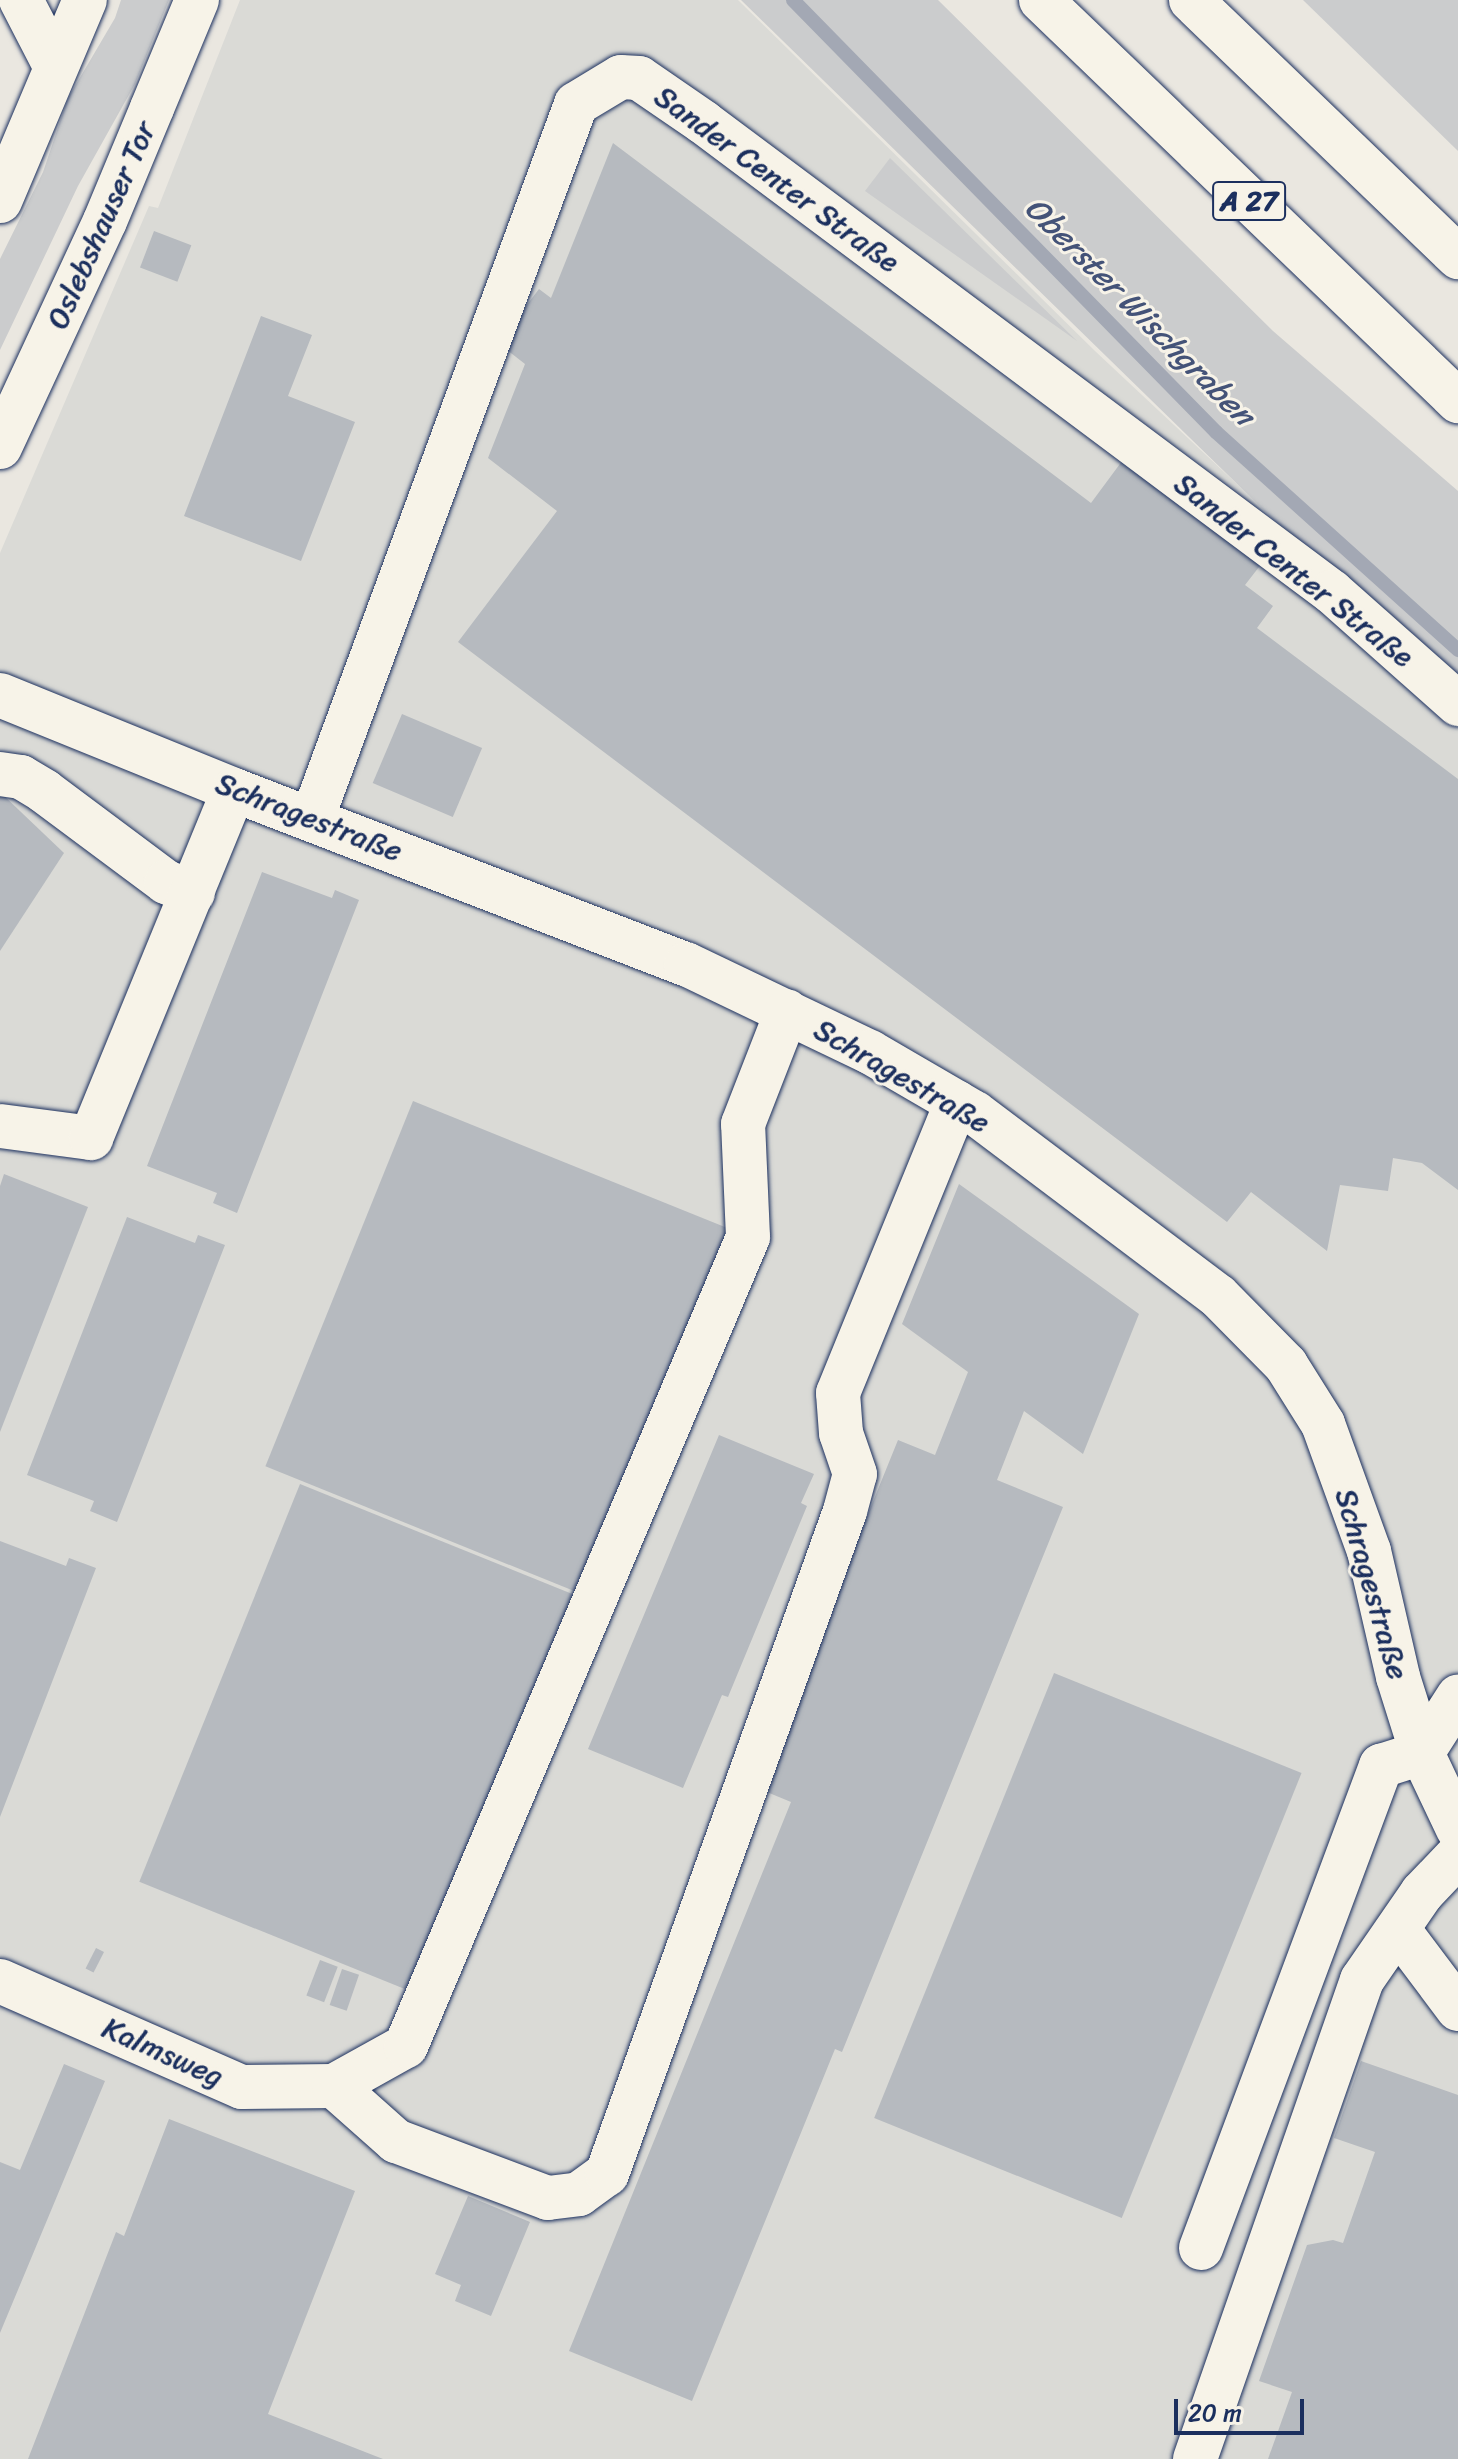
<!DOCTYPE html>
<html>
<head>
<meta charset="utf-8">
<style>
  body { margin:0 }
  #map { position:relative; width:1458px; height:2459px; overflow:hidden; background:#eae7e0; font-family:Sriracha,sans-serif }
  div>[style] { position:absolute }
  .built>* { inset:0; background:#dadad6 }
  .green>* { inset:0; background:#cbcccd }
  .stream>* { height:14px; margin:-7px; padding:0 7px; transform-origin:7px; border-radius:7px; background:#a3a8b4 }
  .building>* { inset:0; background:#b6babf; transform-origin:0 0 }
  .roads { filter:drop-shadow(0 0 2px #1b2f5e) drop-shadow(0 0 2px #1b2f5e) }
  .minor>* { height:44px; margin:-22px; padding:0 22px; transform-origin:22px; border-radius:22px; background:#f7f3e8 }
  .major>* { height:44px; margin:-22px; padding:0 22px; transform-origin:22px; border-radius:22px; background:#f7f3e8 }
  .highway>* { height:44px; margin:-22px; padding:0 22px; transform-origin:22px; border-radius:22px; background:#f7f3e8 }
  span { translate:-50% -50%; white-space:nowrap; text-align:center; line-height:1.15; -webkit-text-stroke:6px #f7f3e8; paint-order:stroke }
  .shield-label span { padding:2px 6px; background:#f7f3e8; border:2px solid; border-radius:6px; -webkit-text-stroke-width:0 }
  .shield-label { font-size:28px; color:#1b2f5e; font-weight:700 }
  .street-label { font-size:30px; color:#1b2f5e }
  .water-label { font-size:32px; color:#445378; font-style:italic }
  .scale { position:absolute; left:1174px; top:2399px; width:130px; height:36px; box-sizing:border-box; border:4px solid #1b2f5e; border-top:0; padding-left:10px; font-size:24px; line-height:28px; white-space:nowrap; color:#1b2f5e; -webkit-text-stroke:6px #f7f3e8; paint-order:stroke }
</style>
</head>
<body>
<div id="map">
  <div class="built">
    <i style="clip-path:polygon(240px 0,738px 0,1095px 351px,1458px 691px,1458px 2459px,0 2459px,0 553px,149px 206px,158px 208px)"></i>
  </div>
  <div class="green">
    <i style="clip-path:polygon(121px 0,169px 0,135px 84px,78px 186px,0 350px,0 259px,43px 172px,68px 98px,115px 18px)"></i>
    <i style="clip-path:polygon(741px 0,938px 0,1273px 331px,1458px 491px,1458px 691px,1311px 556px)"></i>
    <i style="clip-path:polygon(1303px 0,1458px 0,1458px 151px)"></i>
    <i style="clip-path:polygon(890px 158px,1077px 341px,865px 191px)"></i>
  </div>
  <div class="stream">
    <i style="left:793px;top:0;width:605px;rotate:45.6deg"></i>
    <i style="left:1216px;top:432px;width:326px;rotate:42deg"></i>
  </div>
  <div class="building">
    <i style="clip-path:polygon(613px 143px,1091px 503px,1128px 453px,1266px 558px,1245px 585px,1273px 606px,1257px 628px,1458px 779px,1458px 1190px,1422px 1163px,1393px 1158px,1388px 1191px,1340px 1185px,1327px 1251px,1251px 1192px,1227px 1222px,458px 642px,557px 511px,488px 458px,525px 364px,498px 343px,539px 289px,551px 298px)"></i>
    <i style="left:154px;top:231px;width:40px;height:39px;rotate:21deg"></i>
    <i style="clip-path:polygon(261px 316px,312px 335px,288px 396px,355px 422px,301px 561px,184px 516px)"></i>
    <i style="left:402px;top:714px;width:87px;height:75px;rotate:23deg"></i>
    <i style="clip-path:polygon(0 792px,64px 853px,0 951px)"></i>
    <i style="clip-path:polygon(262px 872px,332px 898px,335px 890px,359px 900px,237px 1213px,213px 1203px,217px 1193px,147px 1166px)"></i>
    <i style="left:413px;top:1101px;width:341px;height:394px;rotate:22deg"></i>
    <i style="clip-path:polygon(4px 1174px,88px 1207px,0 1432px,0 1186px)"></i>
    <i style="clip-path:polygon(959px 1184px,1139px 1314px,1083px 1454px,1024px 1411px,997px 1480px,1063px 1507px,842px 2052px,835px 2049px,692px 2401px,569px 2351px,791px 1802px,757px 1788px,898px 1440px,935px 1455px,968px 1372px,902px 1324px)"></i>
    <i style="clip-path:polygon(127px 1217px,195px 1243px,198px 1235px,225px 1245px,117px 1522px,90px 1511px,94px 1501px,27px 1475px)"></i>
    <i style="clip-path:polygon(719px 1435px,814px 1474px,801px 1503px,807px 1506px,728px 1697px,722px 1695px,683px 1788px,588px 1749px)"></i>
    <i style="left:300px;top:1484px;width:303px;height:429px;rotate:22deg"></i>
    <i style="clip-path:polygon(0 1541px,66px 1566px,69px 1558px,96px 1568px,0 1817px)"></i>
    <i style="left:1054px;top:1673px;width:267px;height:480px;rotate:22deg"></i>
    <i style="left:96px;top:1948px;width:9px;height:23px;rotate:27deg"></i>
    <i style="left:320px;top:1960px;width:19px;height:38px;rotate:21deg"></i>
    <i style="left:342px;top:1969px;width:18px;height:38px;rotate:19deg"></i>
    <i style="clip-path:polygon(1361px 2061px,1458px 2095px,1458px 2459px,1268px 2459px,1292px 2392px,1259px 2381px,1307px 2245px,1333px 2240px,1343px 2243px,1375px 2152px,1334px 2138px)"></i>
    <i style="clip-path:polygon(64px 2064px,105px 2081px,0 2333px,0 2162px,20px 2170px)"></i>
    <i style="clip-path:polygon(169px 2119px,355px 2191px,268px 2414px,383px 2459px,28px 2459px,116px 2232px,124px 2236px)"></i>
    <i style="clip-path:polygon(468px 2196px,530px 2222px,491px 2316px,455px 2301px,461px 2285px,435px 2274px)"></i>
  </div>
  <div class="roads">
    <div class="minor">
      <i style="left:21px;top:0;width:74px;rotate:62.7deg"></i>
      <i style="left:0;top:201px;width:218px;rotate:-67.1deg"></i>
      <i style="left:0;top:695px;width:253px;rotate:22.1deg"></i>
      <i style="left:234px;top:790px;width:484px;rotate:21.1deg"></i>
      <i style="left:686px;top:964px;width:204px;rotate:25.6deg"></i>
      <i style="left:870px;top:1052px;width:121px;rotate:30.2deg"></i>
      <i style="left:975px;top:1113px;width:304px;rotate:37deg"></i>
      <i style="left:1218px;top:1296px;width:97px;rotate:45.4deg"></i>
      <i style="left:1286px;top:1365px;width:70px;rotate:57.9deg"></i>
      <i style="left:1323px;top:1424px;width:135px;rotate:70.1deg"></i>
      <i style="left:1369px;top:1551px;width:129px;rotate:77deg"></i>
      <i style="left:1398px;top:1677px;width:80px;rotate:72.5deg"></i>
      <i style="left:1422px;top:1753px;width:84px;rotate:64.7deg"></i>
      <i style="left:0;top:774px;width:21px;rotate:8deg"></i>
      <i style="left:21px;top:777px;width:27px;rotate:31deg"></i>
      <i style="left:44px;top:791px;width:152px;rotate:36.7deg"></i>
      <i style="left:166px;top:882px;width:29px;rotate:22deg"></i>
      <i style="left:312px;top:819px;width:762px;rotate:-69.73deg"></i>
      <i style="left:576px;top:104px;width:52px;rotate:-31deg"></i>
      <i style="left:621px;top:77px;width:18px;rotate:3deg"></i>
      <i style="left:639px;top:78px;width:78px;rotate:34.5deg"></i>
      <i style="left:703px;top:122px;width:785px;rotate:36.77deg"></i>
      <i style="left:1332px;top:592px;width:169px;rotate:41.6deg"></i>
      <i style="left:0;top:1126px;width:92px;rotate:7.5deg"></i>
      <i style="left:91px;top:1138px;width:376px;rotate:-67.7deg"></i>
      <i style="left:1398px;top:1929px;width:100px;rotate:53.1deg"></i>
      <i style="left:0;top:1981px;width:264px;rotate:23.7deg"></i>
      <i style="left:242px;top:2087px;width:92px;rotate:-0.6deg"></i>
      <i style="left:334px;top:2086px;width:82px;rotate:-29.1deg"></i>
      <i style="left:406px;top:2046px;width:878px;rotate:-67.08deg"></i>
      <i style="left:748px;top:1237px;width:113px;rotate:-92.5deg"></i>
      <i style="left:743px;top:1124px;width:121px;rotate:-68.7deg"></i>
      <i style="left:334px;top:2086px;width:83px;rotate:41.6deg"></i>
      <i style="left:396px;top:2141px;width:162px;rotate:20.6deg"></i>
      <i style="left:548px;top:2198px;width:31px;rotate:-7deg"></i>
      <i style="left:579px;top:2194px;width:34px;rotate:-36deg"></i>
      <i style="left:607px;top:2174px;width:704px;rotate:-70.25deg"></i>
      <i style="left:845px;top:1511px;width:38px;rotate:-75deg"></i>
      <i style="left:855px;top:1474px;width:43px;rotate:-108.9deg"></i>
      <i style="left:841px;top:1433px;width:40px;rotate:-94.3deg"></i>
      <i style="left:838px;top:1393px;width:314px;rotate:-67.8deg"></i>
      <i style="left:1201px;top:2248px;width:515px;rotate:-69.52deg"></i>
      <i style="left:1381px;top:1766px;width:43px;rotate:-17.6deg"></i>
      <i style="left:1422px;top:1753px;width:67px;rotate:-57.3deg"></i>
      <i style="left:1195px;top:2459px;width:507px;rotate:-70.78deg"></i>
      <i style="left:1362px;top:1980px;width:106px;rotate:-55.4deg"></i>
      <i style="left:1422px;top:1893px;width:52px;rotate:-46.5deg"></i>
    </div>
    <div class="major">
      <i style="left:0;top:447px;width:249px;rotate:-65.1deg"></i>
      <i style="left:105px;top:221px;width:122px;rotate:-67.4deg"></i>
    </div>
    <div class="highway">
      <i style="left:1041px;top:0;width:579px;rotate:43.88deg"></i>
      <i style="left:1191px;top:0;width:371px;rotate:43.9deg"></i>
      <i style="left:152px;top:108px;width:117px;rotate:-67.4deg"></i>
    </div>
  </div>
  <div class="shield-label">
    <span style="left:1249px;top:201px">A 27</span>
  </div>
  <div class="street-label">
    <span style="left:777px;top:179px;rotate:36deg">Sander Center Straße</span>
    <span style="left:101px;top:225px;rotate:-66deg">Oslebshauser Tor</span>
    <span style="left:1294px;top:570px;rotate:38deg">Sander Center Straße</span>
    <span style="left:309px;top:817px;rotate:21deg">Schragestraße</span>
    <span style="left:902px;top:1076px;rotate:30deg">Schragestraße</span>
    <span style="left:1372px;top:1584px;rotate:74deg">Schragestraße</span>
    <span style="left:163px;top:2052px;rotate:24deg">Kalmsweg</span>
  </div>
  <div class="water-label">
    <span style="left:1139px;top:312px;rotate:45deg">Oberster Wischgraben</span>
  </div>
  <div class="scale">20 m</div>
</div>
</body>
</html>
